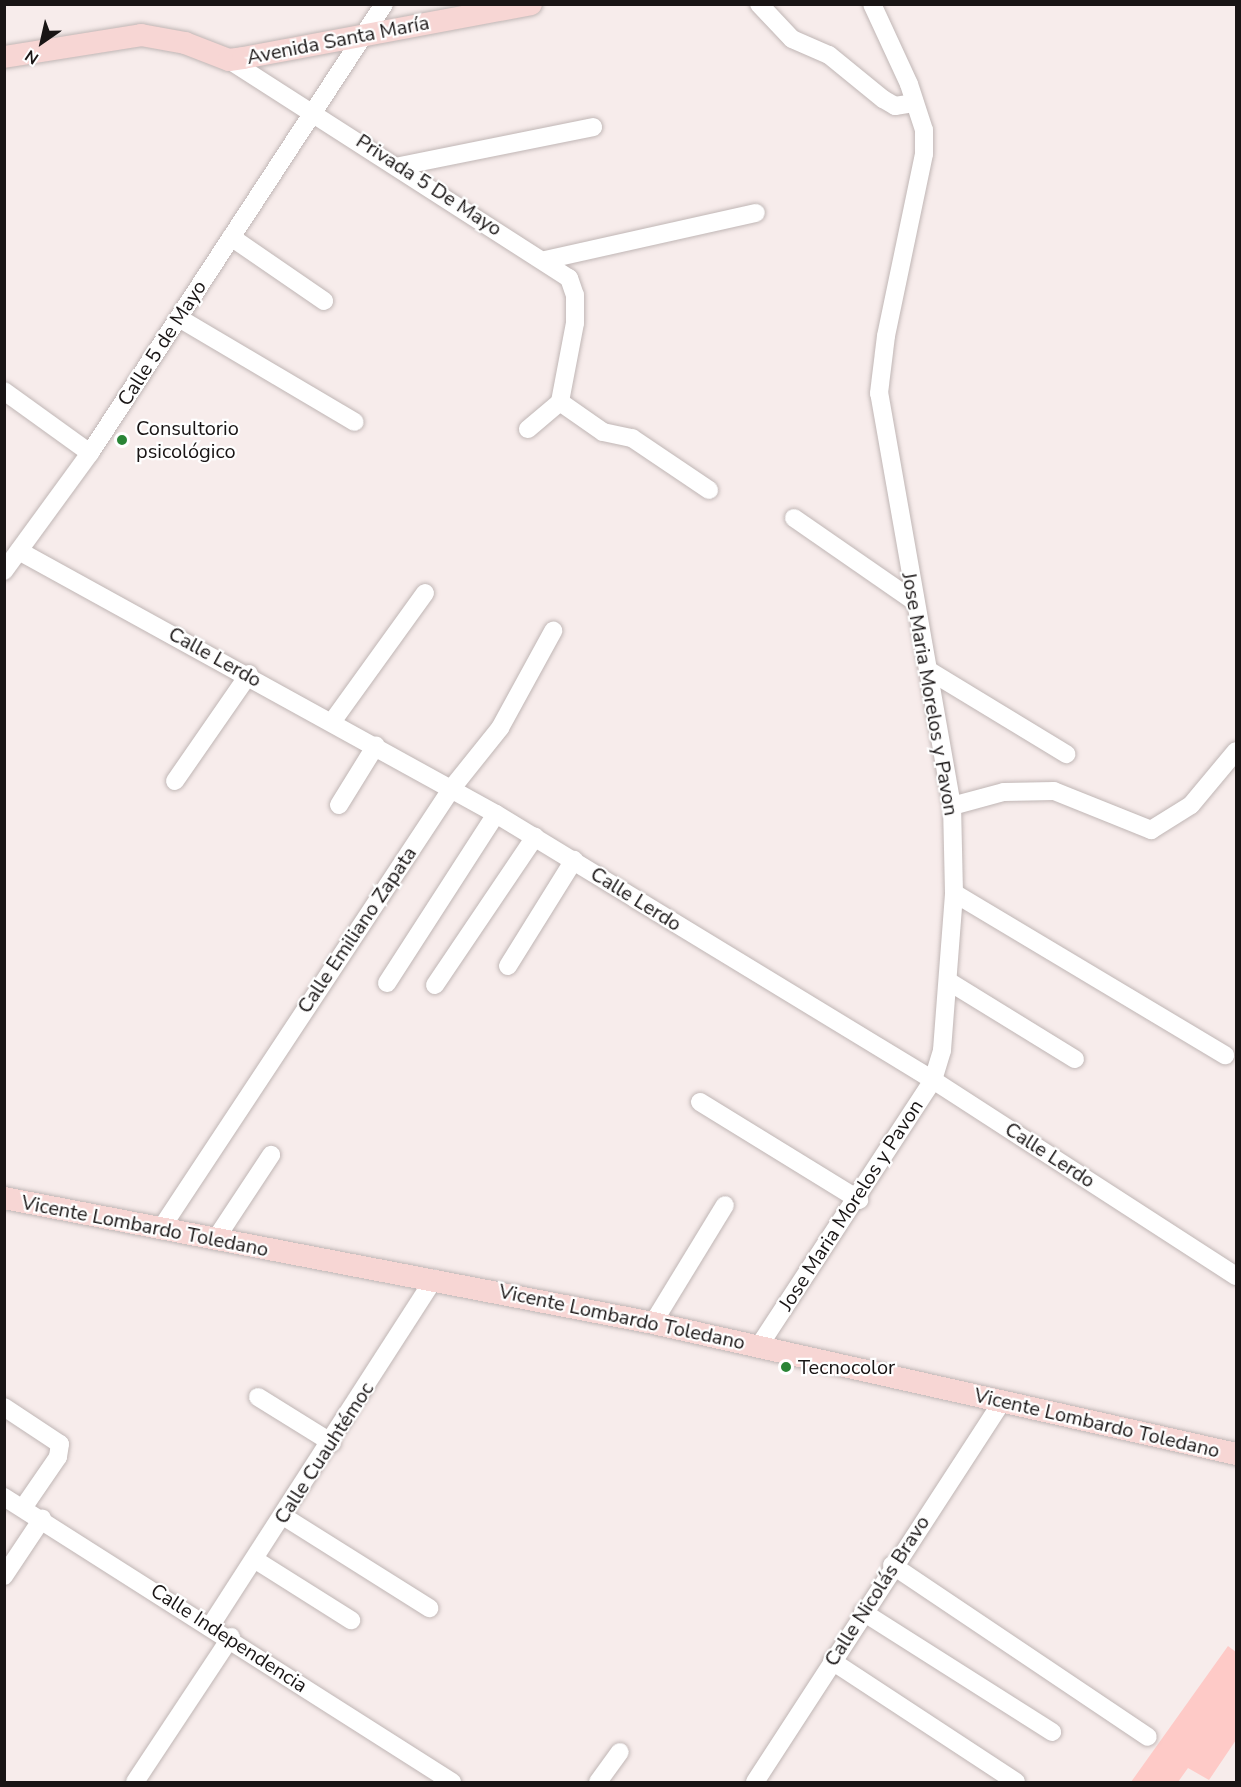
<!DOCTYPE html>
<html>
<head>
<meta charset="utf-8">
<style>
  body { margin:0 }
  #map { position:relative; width:1241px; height:1787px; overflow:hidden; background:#f7eceb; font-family:"Nunito Sans",sans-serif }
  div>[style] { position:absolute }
  .green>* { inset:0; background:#fecac7 }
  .roads { filter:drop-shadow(0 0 2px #c0b6b5) drop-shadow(0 0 2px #c0b6b5) }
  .minor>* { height:18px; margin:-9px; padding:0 9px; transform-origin:9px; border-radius:9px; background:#fff }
  .major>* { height:22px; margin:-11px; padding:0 11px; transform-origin:11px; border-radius:11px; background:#f7d6d4 }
  .dots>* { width:16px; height:16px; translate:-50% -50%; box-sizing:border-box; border:3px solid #fff; border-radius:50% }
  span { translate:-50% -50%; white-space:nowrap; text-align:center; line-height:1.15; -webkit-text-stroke:4.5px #fff; paint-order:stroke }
  .street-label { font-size:20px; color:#191515 }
  .poi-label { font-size:20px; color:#191515 }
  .left { translate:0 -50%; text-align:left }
  .frame { position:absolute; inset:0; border:6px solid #191515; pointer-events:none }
  .north { position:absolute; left:12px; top:12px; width:60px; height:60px; -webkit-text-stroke:4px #fff; paint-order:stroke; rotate:214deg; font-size:16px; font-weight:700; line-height:24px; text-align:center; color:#191515 }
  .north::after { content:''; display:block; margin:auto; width:21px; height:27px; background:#191515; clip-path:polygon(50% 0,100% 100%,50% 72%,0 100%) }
</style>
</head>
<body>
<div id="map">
  <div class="green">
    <i style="clip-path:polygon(1228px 1646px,1236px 1652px,1236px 1740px,1209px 1780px,1188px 1768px,1178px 1782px,1131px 1782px)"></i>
  </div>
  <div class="roads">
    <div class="minor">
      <i style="left:759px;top:4px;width:48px;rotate:46.7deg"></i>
      <i style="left:792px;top:39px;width:40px;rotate:23.4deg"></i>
      <i style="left:829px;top:55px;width:70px;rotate:39.2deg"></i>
      <i style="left:883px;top:99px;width:14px;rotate:30deg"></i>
      <i style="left:895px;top:106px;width:20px;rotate:-9deg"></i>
      <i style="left:229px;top:60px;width:404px;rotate:32.7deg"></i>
      <i style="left:569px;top:278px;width:18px;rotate:71deg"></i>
      <i style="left:575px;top:295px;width:28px;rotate:90deg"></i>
      <i style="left:575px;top:323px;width:80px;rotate:100.8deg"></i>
      <i style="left:560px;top:402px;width:42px;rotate:139.8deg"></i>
      <i style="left:400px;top:166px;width:197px;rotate:-11.4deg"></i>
      <i style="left:231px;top:237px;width:113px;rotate:34.5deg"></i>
      <i style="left:545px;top:260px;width:216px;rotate:-12.6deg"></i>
      <i style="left:179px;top:318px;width:204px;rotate:30.6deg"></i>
      <i style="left:4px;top:391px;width:106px;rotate:35.8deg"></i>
      <i style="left:560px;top:402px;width:52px;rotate:34.9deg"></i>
      <i style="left:603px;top:432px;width:30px;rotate:12deg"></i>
      <i style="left:632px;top:438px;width:93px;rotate:34deg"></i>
      <i style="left:794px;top:518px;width:146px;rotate:34.7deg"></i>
      <i style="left:19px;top:551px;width:545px;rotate:28.87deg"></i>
      <i style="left:496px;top:814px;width:512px;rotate:31.33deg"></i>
      <i style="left:933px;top:1080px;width:361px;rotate:32.9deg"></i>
      <i style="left:4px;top:571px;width:146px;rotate:-53.9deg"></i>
      <i style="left:90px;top:453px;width:537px;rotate:-56.78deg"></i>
      <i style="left:928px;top:670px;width:162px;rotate:31.3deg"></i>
      <i style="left:332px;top:722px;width:159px;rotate:-54.2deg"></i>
      <i style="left:175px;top:781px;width:130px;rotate:-55.3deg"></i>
      <i style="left:339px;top:805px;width:70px;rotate:-58.3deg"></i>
      <i style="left:952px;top:806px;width:54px;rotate:-15.1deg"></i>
      <i style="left:1004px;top:792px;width:50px;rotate:-1.1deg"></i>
      <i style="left:1054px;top:791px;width:105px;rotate:21.9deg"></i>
      <i style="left:1151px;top:830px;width:47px;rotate:-32deg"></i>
      <i style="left:1191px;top:805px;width:70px;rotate:-50.2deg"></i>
      <i style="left:954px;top:893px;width:316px;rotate:30.9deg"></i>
      <i style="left:508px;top:966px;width:125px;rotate:-58.1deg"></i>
      <i style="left:948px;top:981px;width:149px;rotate:31.6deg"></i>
      <i style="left:387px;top:983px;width:201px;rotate:-57.2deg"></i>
      <i style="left:435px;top:985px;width:179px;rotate:-56deg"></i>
      <i style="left:700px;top:1102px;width:187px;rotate:31.6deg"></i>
      <i style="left:160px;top:1230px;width:530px;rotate:-56.55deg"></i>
      <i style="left:452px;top:788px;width:77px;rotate:-51.3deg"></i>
      <i style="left:500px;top:728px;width:111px;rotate:-61.3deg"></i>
      <i style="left:215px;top:1240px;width:102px;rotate:-56.6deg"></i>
      <i style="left:653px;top:1323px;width:138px;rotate:-58.6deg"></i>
      <i style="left:759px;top:1346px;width:318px;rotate:-56.8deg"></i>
      <i style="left:933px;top:1080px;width:31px;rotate:-73deg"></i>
      <i style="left:942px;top:1050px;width:157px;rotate:-85.6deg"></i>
      <i style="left:954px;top:893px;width:87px;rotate:-91.3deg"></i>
      <i style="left:952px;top:806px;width:419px;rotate:-100deg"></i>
      <i style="left:879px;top:393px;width:57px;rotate:-83deg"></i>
      <i style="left:886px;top:336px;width:186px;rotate:-78.2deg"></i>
      <i style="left:924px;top:154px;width:24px;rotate:-90deg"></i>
      <i style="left:924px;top:130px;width:48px;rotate:-108.1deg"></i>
      <i style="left:909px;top:84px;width:88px;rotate:-114.8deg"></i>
      <i style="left:258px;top:1397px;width:87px;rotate:31.9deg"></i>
      <i style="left:4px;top:1407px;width:67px;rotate:33.5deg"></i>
      <i style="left:60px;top:1444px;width:13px;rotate:99deg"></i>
      <i style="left:58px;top:1457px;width:62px;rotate:124.5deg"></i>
      <i style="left:4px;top:1497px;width:531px;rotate:32.46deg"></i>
      <i style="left:283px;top:1516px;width:173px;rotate:32.2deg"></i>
      <i style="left:254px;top:1559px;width:115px;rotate:32.2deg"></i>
      <i style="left:892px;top:1565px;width:308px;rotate:33.9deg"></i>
      <i style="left:4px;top:1576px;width:69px;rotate:-56.3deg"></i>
      <i style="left:863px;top:1612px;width:224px;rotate:32.4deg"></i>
      <i style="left:211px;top:1625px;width:412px;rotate:-57.2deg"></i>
      <i style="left:832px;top:1661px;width:220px;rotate:33.3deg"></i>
      <i style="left:135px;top:1782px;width:174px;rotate:-56.5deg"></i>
      <i style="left:598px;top:1782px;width:37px;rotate:-54deg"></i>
      <i style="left:755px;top:1782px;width:453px;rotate:-57deg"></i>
    </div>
    <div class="major">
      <i style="left:4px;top:57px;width:139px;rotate:-9.1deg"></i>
      <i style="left:141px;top:35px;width:45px;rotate:10.3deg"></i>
      <i style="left:185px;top:43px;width:47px;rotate:21.1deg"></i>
      <i style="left:229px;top:60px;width:14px;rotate:-8deg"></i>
      <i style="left:243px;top:58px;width:293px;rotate:-10.6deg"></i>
      <i style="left:4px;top:1198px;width:661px;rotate:10.9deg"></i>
      <i style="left:653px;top:1323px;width:598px;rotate:12.66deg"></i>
    </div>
  </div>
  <div class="dots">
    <i style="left:122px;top:440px;background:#298435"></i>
    <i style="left:786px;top:1367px;background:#298435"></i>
  </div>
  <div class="street-label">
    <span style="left:338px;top:40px;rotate:-11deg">Avenida Santa María</span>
    <span style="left:429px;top:185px;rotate:33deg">Privada 5 De Mayo</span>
    <span style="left:162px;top:343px;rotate:-57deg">Calle 5 de Mayo</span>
    <span style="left:215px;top:657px;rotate:29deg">Calle Lerdo</span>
    <span style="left:930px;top:694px;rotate:80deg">Jose Maria Morelos y Pavon</span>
    <span style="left:636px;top:899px;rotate:32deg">Calle Lerdo</span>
    <span style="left:357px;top:930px;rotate:-56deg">Calle Emiliano Zapata</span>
    <span style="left:1050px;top:1155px;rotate:33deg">Calle Lerdo</span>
    <span style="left:851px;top:1205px;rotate:-57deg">Jose Maria Morelos y Pavon</span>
    <span style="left:145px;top:1226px;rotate:11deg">Vicente Lombardo Toledano</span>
    <span style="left:622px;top:1317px;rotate:12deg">Vicente Lombardo Toledano</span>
    <span style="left:1097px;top:1423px;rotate:13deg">Vicente Lombardo Toledano</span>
    <span style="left:324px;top:1453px;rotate:-57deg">Calle Cuauhtémoc</span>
    <span style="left:877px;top:1591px;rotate:-57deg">Calle Nicolás Bravo</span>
    <span style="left:229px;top:1638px;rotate:33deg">Calle Independencia</span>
  </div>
  <div class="poi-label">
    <span class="left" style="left:136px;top:440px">Consultorio<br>psicológico</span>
    <span class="left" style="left:798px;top:1367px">Tecnocolor</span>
  </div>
  <div class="frame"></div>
  <div class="north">N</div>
</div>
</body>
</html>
